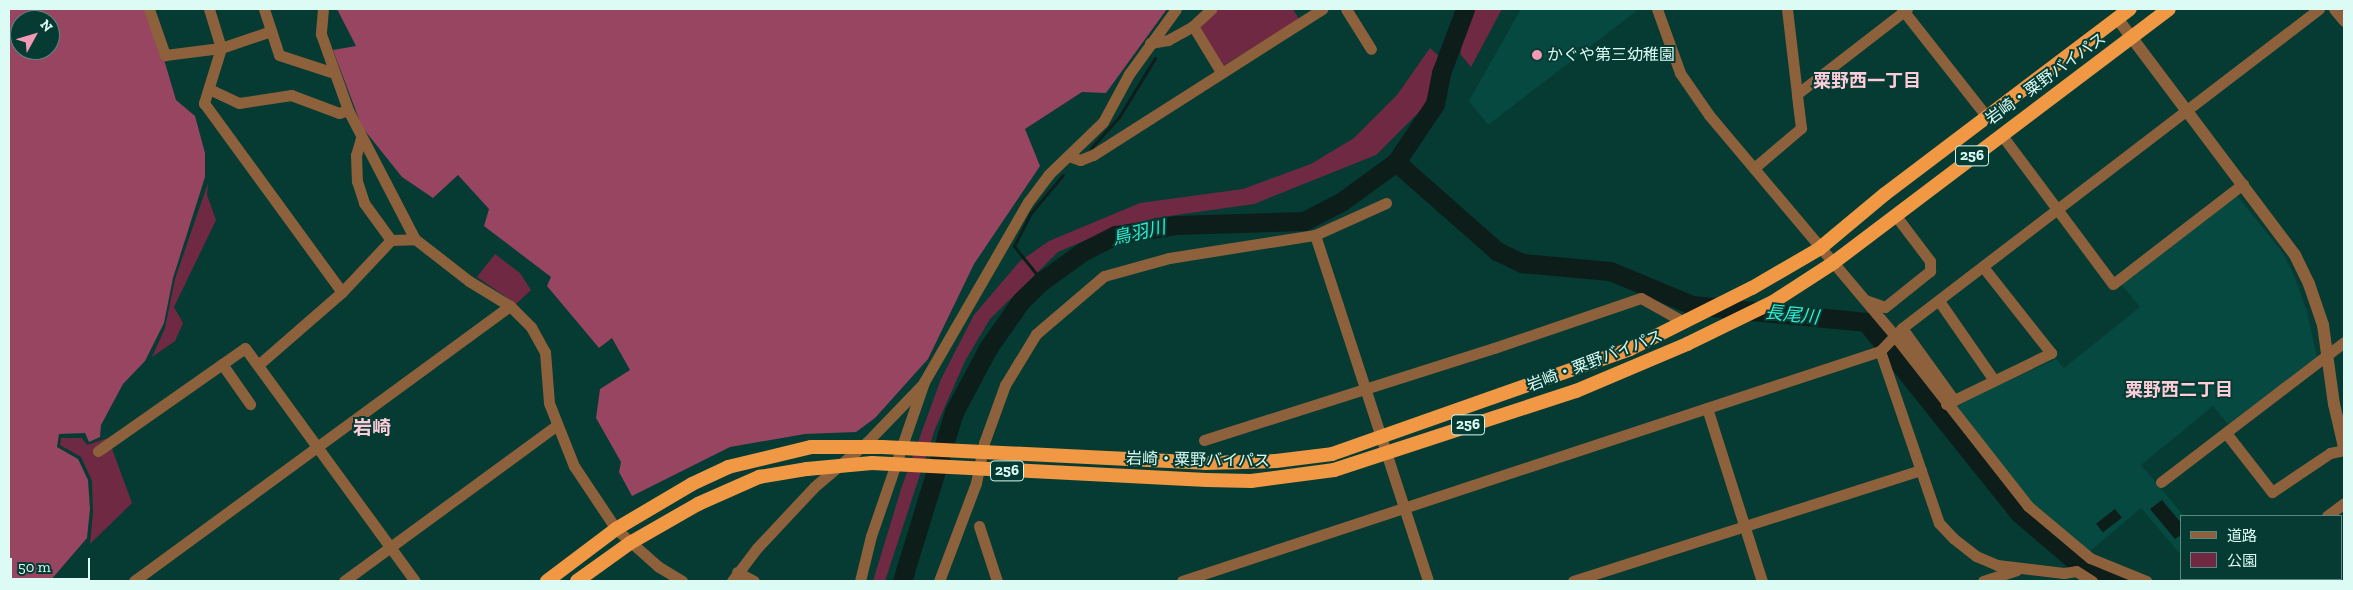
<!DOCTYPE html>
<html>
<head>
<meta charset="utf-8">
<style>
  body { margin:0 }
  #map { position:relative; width:2353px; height:590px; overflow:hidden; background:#053b33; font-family:"Zilla Slab","Noto Sans JP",serif }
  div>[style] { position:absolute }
  .built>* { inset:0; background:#064941 }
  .green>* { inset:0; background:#702943 }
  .forest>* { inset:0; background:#974561 }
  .water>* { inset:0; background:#0d1d1a; transform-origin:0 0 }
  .stream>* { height:3px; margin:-1.5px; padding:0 1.5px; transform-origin:1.5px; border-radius:1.5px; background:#0d1d1a }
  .river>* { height:19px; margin:-9.5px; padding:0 9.5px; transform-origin:9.5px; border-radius:9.5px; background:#0d1d1a }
  .minor>* { height:11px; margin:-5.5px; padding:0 5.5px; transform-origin:5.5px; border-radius:5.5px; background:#8d613b }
  .tertiary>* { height:12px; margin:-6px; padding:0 6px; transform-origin:6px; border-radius:6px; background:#8d613b }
  .trunk>* { height:14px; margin:-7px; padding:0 7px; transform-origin:7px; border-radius:7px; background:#f09844 }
  .trunk-bridge>* { height:14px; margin:-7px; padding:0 7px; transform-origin:7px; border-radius:7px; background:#f09844 }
  .dots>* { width:14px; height:14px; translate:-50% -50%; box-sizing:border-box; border:2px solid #053b33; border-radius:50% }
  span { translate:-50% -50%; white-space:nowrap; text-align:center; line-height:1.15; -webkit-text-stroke:4px #053b33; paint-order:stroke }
  .shield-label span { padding:1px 4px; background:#053b33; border:1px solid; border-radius:4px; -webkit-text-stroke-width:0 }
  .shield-label { font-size:15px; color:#dbfbf4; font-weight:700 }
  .poi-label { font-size:16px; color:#dbfbf4 }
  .left { translate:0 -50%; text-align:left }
  .street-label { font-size:16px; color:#dbfbf4 }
  .neighbourhood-label { font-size:18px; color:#ffccda; font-weight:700 }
  .water-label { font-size:18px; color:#34ebd2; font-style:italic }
  .quarter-label { font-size:19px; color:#ffccda; font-weight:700 }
  .frame { position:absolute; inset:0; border:10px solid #dbfbf4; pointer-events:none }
  .legend { position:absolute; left:2180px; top:515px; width:162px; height:65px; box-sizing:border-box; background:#053b33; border:1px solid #5b8880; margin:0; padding:6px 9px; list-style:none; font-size:15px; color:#dbfbf4 }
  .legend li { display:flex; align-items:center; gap:10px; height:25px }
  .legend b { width:25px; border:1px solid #5b8880 }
  .north { position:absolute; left:10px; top:10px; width:50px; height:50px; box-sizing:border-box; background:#053b33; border:1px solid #5b8880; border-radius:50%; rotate:51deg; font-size:14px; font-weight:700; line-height:20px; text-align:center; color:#dbfbf4 }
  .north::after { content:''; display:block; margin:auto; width:18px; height:22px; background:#f19ab4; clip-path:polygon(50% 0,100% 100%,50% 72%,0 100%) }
  .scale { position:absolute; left:10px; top:558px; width:80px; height:22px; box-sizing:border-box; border:2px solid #dbfbf4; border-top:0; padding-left:6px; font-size:15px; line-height:18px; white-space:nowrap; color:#dbfbf4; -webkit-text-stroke:4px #053b33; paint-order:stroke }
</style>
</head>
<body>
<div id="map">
  <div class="built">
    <i style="clip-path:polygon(1521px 9px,1639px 9px,1488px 125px,1469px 101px)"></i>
    <i style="clip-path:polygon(2235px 193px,2283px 253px,2295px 278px,2307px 312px,2317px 357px,2228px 424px,2213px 406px,2141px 465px,2184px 516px,2181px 555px,2141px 508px,2090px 551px,2032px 503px,1954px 406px,2056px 359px,2064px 368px,2140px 307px,2120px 283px)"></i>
  </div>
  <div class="green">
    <i style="clip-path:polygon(1218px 9px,1293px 9px,1299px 19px,1218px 69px,1195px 34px)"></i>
    <i style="clip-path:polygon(1475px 9px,1502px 9px,1471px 67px,1461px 55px,1459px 38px)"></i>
    <i style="clip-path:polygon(1430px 48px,1441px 58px,1424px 107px,1376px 155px,1254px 204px,1155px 218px,1093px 237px,1058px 252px,990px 319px,965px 361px,935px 429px,885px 581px,873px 581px,902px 486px,941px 379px,974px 315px,1019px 262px,1049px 241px,1140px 203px,1243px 189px,1311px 164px,1354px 138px,1397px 95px)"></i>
    <i style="clip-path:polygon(208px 183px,207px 195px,216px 220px,174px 307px,183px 323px,175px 341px,152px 357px,165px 328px,175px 279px)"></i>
    <i style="clip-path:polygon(495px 254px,520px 273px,531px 290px,516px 304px,477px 277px)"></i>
    <i style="clip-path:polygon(61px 438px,82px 438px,87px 445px,108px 438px,132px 503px,90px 544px,93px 513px,92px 481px,81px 457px,60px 445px)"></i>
  </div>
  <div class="forest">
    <i style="clip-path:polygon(evenodd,9px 9px,149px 9px,176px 100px,195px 116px,205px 153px,205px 177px,173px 278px,164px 323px,145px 361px,123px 384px,101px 425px,100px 437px,89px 442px,85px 433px,59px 434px,57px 447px,78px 459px,88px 480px,90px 509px,87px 538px,50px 581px,9px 581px,9px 9px,20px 20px,50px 20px,50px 50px,20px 50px,20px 20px)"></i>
    <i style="clip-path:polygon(337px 9px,1167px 9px,1106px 93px,1082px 92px,1025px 129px,1040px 166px,974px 264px,928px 359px,875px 418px,856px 432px,805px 434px,730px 447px,632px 496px,619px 472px,621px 462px,596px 418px,600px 389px,630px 370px,612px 338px,599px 348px,547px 286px,551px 277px,484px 226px,489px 209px,458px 175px,433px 198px,402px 177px,362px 127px,333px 50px,356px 46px)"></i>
  </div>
  <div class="water">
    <i style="clip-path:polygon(2162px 500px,2182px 524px,2182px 534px,2175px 539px,2150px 509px)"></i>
    <i style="left:2115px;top:509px;width:11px;height:24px;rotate:52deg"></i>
  </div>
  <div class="stream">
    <i style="left:1091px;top:148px;width:42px;rotate:-47.9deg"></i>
    <i style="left:1119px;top:117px;width:69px;rotate:-58.6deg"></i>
    <i style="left:1042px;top:281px;width:45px;rotate:-128.7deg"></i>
    <i style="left:1014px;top:246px;width:36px;rotate:-63deg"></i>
    <i style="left:1030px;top:214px;width:51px;rotate:-49.8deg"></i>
  </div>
  <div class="river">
    <i style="left:1396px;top:162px;width:135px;rotate:41.4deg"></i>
    <i style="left:1497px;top:251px;width:28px;rotate:26deg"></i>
    <i style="left:1522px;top:263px;width:88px;rotate:5.2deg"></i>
    <i style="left:1610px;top:271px;width:89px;rotate:22.5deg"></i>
    <i style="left:1692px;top:305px;width:175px;rotate:5.6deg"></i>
    <i style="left:1866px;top:322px;width:245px;rotate:51.3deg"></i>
    <i style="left:2019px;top:513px;width:72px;rotate:40.5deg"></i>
    <i style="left:2074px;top:560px;width:32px;rotate:32deg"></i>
    <i style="left:2101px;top:577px;width:17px;rotate:13deg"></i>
    <i style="left:902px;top:581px;width:177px;rotate:-72.9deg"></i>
    <i style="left:954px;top:412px;width:72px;rotate:-62deg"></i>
    <i style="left:988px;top:348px;width:57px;rotate:-54.9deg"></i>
    <i style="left:1021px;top:301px;width:29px;rotate:-44deg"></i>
    <i style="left:1042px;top:281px;width:49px;rotate:-35.9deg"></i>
    <i style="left:1082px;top:252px;width:38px;rotate:-27deg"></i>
    <i style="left:1116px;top:235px;width:61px;rotate:-9.5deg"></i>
    <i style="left:1176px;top:225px;width:128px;rotate:-1.8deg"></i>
    <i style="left:1304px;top:221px;width:42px;rotate:-27.2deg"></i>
    <i style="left:1341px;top:202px;width:68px;rotate:-36deg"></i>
    <i style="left:1396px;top:162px;width:70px;rotate:-56.1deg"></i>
    <i style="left:1435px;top:104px;width:32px;rotate:-79deg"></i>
    <i style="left:1441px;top:73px;width:68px;rotate:-69.4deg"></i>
  </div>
  <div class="minor">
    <i style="left:149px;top:9px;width:49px;rotate:70.8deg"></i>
    <i style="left:165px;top:55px;width:56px;rotate:-7.1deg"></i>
    <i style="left:221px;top:48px;width:53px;rotate:-18.8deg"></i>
    <i style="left:209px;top:9px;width:41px;rotate:72.9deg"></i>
    <i style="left:221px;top:48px;width:58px;rotate:107.2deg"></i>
    <i style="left:204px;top:103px;width:234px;rotate:53.9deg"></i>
    <i style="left:342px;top:292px;width:111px;rotate:139deg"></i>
    <i style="left:264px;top:9px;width:48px;rotate:71.9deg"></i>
    <i style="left:279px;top:55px;width:58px;rotate:18.1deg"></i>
    <i style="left:323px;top:9px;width:25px;rotate:95deg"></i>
    <i style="left:321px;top:34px;width:81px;rotate:70.4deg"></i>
    <i style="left:348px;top:110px;width:145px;rotate:62.6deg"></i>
    <i style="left:415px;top:239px;width:68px;rotate:37.9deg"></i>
    <i style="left:469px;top:281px;width:48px;rotate:31.4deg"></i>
    <i style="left:510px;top:306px;width:30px;rotate:45deg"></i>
    <i style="left:531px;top:327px;width:29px;rotate:61deg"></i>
    <i style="left:545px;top:352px;width:51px;rotate:85.5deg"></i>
    <i style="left:549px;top:403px;width:68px;rotate:68.4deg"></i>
    <i style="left:574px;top:466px;width:76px;rotate:56.3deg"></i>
    <i style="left:616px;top:529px;width:57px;rotate:41.5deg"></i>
    <i style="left:659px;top:567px;width:27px;rotate:31deg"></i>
    <i style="left:1346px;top:9px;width:47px;rotate:58deg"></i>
    <i style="left:1657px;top:9px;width:68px;rotate:70.2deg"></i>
    <i style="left:1680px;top:73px;width:51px;rotate:55.4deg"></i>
    <i style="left:1709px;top:115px;width:287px;rotate:49.9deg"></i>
    <i style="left:1894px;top:335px;width:217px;rotate:51.9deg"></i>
    <i style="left:2028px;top:506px;width:81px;rotate:40deg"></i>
    <i style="left:2090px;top:558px;width:61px;rotate:22.3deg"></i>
    <i style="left:1787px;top:9px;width:86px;rotate:83.3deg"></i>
    <i style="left:1902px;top:9px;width:137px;rotate:51.8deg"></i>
    <i style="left:2334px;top:9px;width:16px;rotate:50deg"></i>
    <i style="left:1193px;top:26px;width:54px;rotate:58.7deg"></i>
    <i style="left:1150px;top:43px;width:18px;rotate:-9deg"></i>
    <i style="left:1168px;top:40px;width:29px;rotate:-29deg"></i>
    <i style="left:1193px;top:26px;width:25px;rotate:-43deg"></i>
    <i style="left:209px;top:89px;width:33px;rotate:25deg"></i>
    <i style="left:239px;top:103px;width:53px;rotate:-8.7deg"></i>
    <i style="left:291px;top:95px;width:51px;rotate:20.6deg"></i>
    <i style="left:339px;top:113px;width:9px;rotate:-18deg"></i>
    <i style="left:2001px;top:134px;width:187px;rotate:53.3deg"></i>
    <i style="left:2113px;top:284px;width:164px;rotate:-37.6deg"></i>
    <i style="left:361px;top:138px;width:18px;rotate:106deg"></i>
    <i style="left:356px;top:155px;width:26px;rotate:88deg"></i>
    <i style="left:357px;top:181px;width:23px;rotate:72deg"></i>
    <i style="left:364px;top:203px;width:46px;rotate:53.9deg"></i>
    <i style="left:391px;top:240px;width:24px;rotate:-2deg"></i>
    <i style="left:1069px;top:156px;width:12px;rotate:20deg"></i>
    <i style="left:1080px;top:160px;width:14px;rotate:-21deg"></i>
    <i style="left:1093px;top:155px;width:272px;rotate:-32.5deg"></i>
    <i style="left:1754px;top:168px;width:62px;rotate:-40.4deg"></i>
    <i style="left:1801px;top:128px;width:34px;rotate:-97deg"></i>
    <i style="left:1797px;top:94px;width:139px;rotate:-37.7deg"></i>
    <i style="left:1315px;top:235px;width:364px;rotate:71.9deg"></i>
    <i style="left:342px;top:292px;width:71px;rotate:-46.7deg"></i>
    <i style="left:1865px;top:300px;width:21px;rotate:19deg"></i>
    <i style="left:1885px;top:307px;width:58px;rotate:-38.7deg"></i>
    <i style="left:1930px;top:271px;width:10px;rotate:-90deg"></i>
    <i style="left:1930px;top:261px;width:56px;rotate:-127.1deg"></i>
    <i style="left:1939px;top:301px;width:96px;rotate:55.2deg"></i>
    <i style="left:1902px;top:328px;width:89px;rotate:54.2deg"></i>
    <i style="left:1880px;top:351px;width:182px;rotate:71.1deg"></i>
    <i style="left:1939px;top:523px;width:21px;rotate:47deg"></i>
    <i style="left:1953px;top:538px;width:29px;rotate:38deg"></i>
    <i style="left:1976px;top:556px;width:23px;rotate:23deg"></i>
    <i style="left:1997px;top:565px;width:67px;rotate:6.8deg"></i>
    <i style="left:2064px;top:573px;width:12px;rotate:-9deg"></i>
    <i style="left:2076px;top:571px;width:19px;rotate:32deg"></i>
    <i style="left:222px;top:364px;width:49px;rotate:55deg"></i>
    <i style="left:1946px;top:404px;width:117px;rotate:-25.9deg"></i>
    <i style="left:2051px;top:353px;width:110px;rotate:-128.3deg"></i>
    <i style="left:1707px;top:408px;width:182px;rotate:72.4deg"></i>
    <i style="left:2226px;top:433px;width:75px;rotate:52.1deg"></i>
    <i style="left:2272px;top:492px;width:70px;rotate:-33.9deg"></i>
    <i style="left:2330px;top:453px;width:14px;rotate:-12deg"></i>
    <i style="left:1204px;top:440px;width:304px;rotate:-17.6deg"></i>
    <i style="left:1494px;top:348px;width:155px;rotate:-18.8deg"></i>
    <i style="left:1641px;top:298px;width:49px;rotate:29.2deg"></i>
    <i style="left:98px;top:451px;width:179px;rotate:-35deg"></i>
    <i style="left:245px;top:348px;width:288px;rotate:53.9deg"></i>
    <i style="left:2161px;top:482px;width:230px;rotate:-37.4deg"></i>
    <i style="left:2327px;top:516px;width:21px;rotate:-37deg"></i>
    <i style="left:979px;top:526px;width:58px;rotate:71.9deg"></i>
    <i style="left:737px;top:572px;width:19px;rotate:28deg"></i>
    <i style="left:134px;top:581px;width:466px;rotate:-36.2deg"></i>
    <i style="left:344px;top:581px;width:263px;rotate:-36.2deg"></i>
    <i style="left:732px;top:581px;width:41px;rotate:-52.9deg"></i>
    <i style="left:757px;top:548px;width:83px;rotate:-46.9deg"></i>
    <i style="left:814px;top:487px;width:70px;rotate:-40.3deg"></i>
    <i style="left:867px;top:442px;width:79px;rotate:-46deg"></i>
    <i style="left:860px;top:581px;width:46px;rotate:-76.3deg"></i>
    <i style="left:871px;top:536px;width:163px;rotate:-71deg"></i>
    <i style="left:924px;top:382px;width:208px;rotate:-60deg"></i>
    <i style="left:1028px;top:202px;width:34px;rotate:-53deg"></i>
    <i style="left:1048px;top:175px;width:76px;rotate:-43.9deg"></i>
    <i style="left:1103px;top:122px;width:55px;rotate:-61.6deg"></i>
    <i style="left:1129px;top:74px;width:80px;rotate:-54.1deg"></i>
    <i style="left:939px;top:581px;width:105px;rotate:-69.3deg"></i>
    <i style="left:976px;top:483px;width:41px;rotate:-78.7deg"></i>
    <i style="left:984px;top:443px;width:62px;rotate:-70.1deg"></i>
    <i style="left:1005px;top:385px;width:60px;rotate:-58.7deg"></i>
    <i style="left:1036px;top:334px;width:89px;rotate:-40.5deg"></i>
    <i style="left:1104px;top:276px;width:67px;rotate:-15.5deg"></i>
    <i style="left:1169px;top:258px;width:148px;rotate:-9deg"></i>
    <i style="left:1315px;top:235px;width:78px;rotate:-24.3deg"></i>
    <i style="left:1182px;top:581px;width:735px;rotate:-18.24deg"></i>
    <i style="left:1880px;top:351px;width:32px;rotate:-46deg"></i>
    <i style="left:1902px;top:328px;width:525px;rotate:-37.42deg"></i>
    <i style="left:1573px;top:581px;width:365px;rotate:-17.7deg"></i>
    <i style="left:1983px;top:581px;width:35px;rotate:-18deg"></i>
    <i style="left:2240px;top:581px;width:4px;rotate:-34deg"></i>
  </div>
  <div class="tertiary">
    <i style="left:2117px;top:18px;width:296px;rotate:53.1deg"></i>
    <i style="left:2295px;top:255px;width:32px;rotate:64deg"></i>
    <i style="left:2309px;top:284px;width:43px;rotate:71.1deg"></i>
    <i style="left:2323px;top:325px;width:80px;rotate:82.1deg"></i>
    <i style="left:2334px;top:404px;width:44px;rotate:76.9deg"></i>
  </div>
  <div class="trunk">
    <i style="left:1205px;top:463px;width:71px;rotate:-1.6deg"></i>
    <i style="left:1276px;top:461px;width:56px;rotate:-7.1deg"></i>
    <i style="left:1332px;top:454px;width:316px;rotate:-19.4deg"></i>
    <i style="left:1630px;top:349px;width:136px;rotate:-26.6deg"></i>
    <i style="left:1752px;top:288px;width:78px;rotate:-30.2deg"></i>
    <i style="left:1819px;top:249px;width:86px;rotate:-39.8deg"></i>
    <i style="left:1885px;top:194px;width:307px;rotate:-37.1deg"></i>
    <i style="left:1207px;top:480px;width:44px;rotate:1.3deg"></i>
    <i style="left:1251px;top:481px;width:84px;rotate:-7.5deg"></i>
    <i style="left:1334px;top:470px;width:255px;rotate:-18.1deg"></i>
    <i style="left:1576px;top:391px;width:121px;rotate:-22.9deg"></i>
    <i style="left:1687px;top:344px;width:96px;rotate:-26deg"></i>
    <i style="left:1773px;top:302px;width:72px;rotate:-33deg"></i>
    <i style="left:1833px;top:263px;width:421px;rotate:-37.1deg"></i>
    <i style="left:547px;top:581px;width:86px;rotate:-37deg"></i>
    <i style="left:616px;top:529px;width:88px;rotate:-30.6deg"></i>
    <i style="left:692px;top:484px;width:40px;rotate:-25deg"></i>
    <i style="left:728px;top:467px;width:85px;rotate:-13.5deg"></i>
    <i style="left:577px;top:581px;width:65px;rotate:-35.6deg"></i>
    <i style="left:630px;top:543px;width:78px;rotate:-29.8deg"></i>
    <i style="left:698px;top:504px;width:67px;rotate:-23.9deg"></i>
    <i style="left:759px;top:477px;width:49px;rotate:-9.5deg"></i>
  </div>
  <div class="trunk-bridge">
    <i style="left:811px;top:447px;width:71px"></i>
    <i style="left:882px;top:447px;width:323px;rotate:2.8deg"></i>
    <i style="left:807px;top:469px;width:65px;rotate:-5.3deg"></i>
    <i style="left:872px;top:463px;width:335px;rotate:2.9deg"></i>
  </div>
  <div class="dots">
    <i style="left:1537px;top:55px;background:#f19ab4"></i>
  </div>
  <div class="shield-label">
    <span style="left:1972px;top:156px">256</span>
    <span style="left:1468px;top:425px">256</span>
    <span style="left:1007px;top:471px">256</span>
  </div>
  <div class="poi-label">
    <span class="left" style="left:1547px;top:55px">かぐや第三幼稚園</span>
  </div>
  <div class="street-label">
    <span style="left:2046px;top:79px;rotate:-36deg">岩崎・粟野バイパス</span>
    <span style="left:1595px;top:361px;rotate:-21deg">岩崎・粟野バイパス</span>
    <span style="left:1198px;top:460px;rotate:1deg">岩崎・粟野バイパス</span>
  </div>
  <div class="neighbourhood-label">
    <span style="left:1867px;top:81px">粟野西一丁目</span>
    <span style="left:2179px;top:390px">粟野西二丁目</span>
  </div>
  <div class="water-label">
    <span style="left:1139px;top:233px;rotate:-13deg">鳥羽川</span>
    <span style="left:1792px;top:315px;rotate:6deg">長尾川</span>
  </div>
  <div class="quarter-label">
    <span style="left:372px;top:428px">岩崎</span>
  </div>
  <div class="frame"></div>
  <ul class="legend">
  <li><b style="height:6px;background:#8d613b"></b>道路</li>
  <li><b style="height:14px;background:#702943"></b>公園</li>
  </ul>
  <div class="north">N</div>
  <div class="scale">50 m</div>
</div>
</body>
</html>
